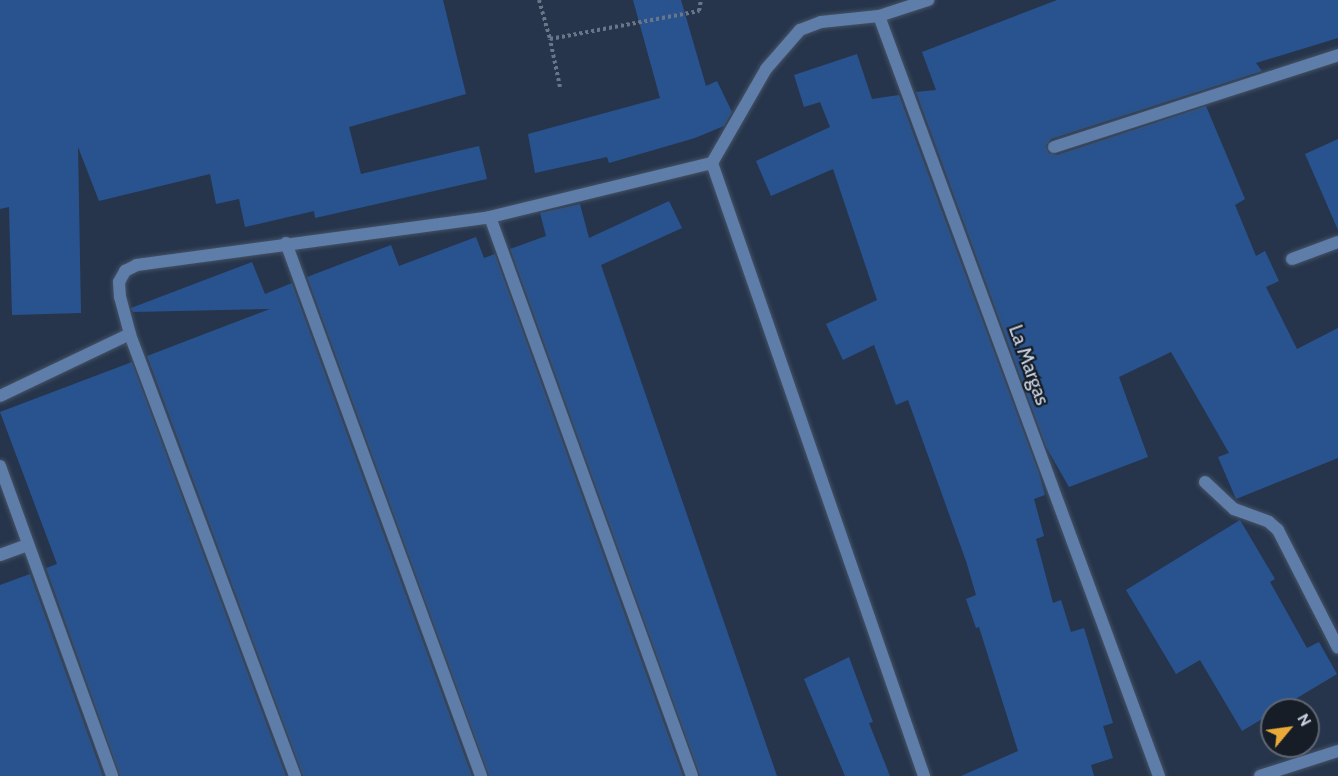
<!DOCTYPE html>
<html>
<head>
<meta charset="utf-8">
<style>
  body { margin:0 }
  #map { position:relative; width:1338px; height:776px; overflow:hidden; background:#26354b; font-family:Cabin,sans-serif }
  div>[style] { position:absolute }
  .building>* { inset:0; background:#29538f }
  .path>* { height:4px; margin-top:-2px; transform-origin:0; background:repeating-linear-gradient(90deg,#697689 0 3px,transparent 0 6px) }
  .roads { filter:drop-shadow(0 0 2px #445266) drop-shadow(0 0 2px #445266) }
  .street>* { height:12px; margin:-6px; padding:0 6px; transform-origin:6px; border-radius:6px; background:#5f7da9 }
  span { translate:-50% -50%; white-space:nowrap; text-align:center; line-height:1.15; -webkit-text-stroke:4.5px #161d27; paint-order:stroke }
  .street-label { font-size:20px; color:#cbd4e2 }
  .north { position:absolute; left:1260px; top:698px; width:60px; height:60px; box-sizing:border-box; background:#161d27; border:2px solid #5e6672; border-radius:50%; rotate:61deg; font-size:16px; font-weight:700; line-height:24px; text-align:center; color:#cbd4e2 }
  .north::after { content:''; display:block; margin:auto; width:21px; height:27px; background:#eaaa39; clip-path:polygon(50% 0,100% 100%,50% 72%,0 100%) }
</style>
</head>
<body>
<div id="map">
  <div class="building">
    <i style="clip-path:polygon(0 0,443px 0,466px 94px,349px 127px,361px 174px,479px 146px,487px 179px,315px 218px,314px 211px,245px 227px,239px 199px,216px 204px,210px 174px,99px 201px,78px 147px,81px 313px,12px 315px,9px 207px,0 209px)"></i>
    <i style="clip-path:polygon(633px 0,681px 0,706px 86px,717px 81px,732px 112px,724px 126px,695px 138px,609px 163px,607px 157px,535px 173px,528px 134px,660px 98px)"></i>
    <i style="clip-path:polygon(1057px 0,1338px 0,1338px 38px,1256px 63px,1262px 71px,1051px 139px,1046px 146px,1049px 153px,1057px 155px,1206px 106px,1245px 199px,1235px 205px,1256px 256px,1265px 251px,1279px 281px,1266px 287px,1297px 349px,1338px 328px,1338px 458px,1236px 499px,1218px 457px,1229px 453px,1171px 352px,1119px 377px,1148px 457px,1069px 487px,1046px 447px,916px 92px,936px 90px,922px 52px)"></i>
    <i style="clip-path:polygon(857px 54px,872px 99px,899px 95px,1039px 473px,1045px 495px,1034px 499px,1044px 536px,1036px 539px,1053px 603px,1061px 600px,1071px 632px,1084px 628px,1113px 723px,1103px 726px,1113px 758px,1091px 765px,1094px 776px,961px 776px,1018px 751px,979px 627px,976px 628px,966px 599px,976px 595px,966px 561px,908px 400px,896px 405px,874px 345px,843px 360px,826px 324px,877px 300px,833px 169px,771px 196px,756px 161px,830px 127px,820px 102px,804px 107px,794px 75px)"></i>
    <i style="clip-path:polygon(1338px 139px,1338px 230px,1305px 154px)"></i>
    <i style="clip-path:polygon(669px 201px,682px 228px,601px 265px,777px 776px,700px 776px,510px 249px,546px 236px,540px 213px,580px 204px,589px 238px)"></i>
    <i style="clip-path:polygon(476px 237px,484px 258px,495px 254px,683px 776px,489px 776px,307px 277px,391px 245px,399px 266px)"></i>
    <i style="clip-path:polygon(252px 262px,265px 294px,292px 283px,472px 776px,303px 776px,147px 356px,270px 309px,133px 312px,131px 308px)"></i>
    <i style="clip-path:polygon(132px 362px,286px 776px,120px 776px,46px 568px,57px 564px,0 412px)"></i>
    <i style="clip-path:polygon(1240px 520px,1275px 579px,1270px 582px,1307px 648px,1319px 642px,1337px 674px,1242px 731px,1200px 660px,1176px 674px,1126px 590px)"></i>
    <i style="clip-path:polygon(30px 574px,103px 776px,0 776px,0 585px)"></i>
    <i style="clip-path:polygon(849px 657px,873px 722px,869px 723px,890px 776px,845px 776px,804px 679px)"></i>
  </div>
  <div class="path">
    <i style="left:539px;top:0;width:41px;rotate:74.2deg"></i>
    <i style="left:560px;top:87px;width:49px;rotate:-101.8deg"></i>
    <i style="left:550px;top:39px;width:152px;rotate:-10.6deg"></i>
    <i style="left:699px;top:11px;width:11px;rotate:-80deg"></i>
  </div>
  <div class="roads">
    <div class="street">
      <i style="left:879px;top:16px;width:810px;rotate:69.78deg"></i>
      <i style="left:1054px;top:147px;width:299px;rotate:-17.9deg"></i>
      <i style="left:712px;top:163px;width:649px;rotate:70.92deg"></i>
      <i style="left:490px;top:217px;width:594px;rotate:70.13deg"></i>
      <i style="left:286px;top:243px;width:568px;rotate:69.9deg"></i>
      <i style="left:1292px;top:259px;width:49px;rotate:-20.3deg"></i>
      <i style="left:0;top:396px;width:144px;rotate:-25.5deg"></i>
      <i style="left:0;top:466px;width:330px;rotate:70.1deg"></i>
      <i style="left:1205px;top:482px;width:40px;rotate:43deg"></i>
      <i style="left:1234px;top:509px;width:37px;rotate:20deg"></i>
      <i style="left:1269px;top:522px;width:12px;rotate:42deg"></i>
      <i style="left:1278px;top:530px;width:132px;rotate:63deg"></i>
      <i style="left:0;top:555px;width:30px;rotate:-20deg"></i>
      <i style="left:295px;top:776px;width:472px;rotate:-110.5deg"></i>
      <i style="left:130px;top:334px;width:38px;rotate:-105deg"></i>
      <i style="left:120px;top:297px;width:15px;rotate:-94deg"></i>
      <i style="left:119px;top:282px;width:13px;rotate:-61deg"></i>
      <i style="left:125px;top:271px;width:13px;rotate:-27deg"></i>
      <i style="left:137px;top:265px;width:356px;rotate:-7.7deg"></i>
      <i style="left:490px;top:217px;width:228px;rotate:-13.7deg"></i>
      <i style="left:712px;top:163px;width:108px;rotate:-60.1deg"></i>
      <i style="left:766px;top:69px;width:52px;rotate:-48.9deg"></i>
      <i style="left:800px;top:30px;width:22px;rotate:-21deg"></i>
      <i style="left:821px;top:22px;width:58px;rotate:-5.9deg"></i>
      <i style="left:879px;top:16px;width:52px;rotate:-18.1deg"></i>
      <i style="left:1260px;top:776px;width:82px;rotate:-17.8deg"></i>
    </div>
  </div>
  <div class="street-label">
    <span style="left:1029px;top:365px;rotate:70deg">La Margas</span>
  </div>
  <div class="north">N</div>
</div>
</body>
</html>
